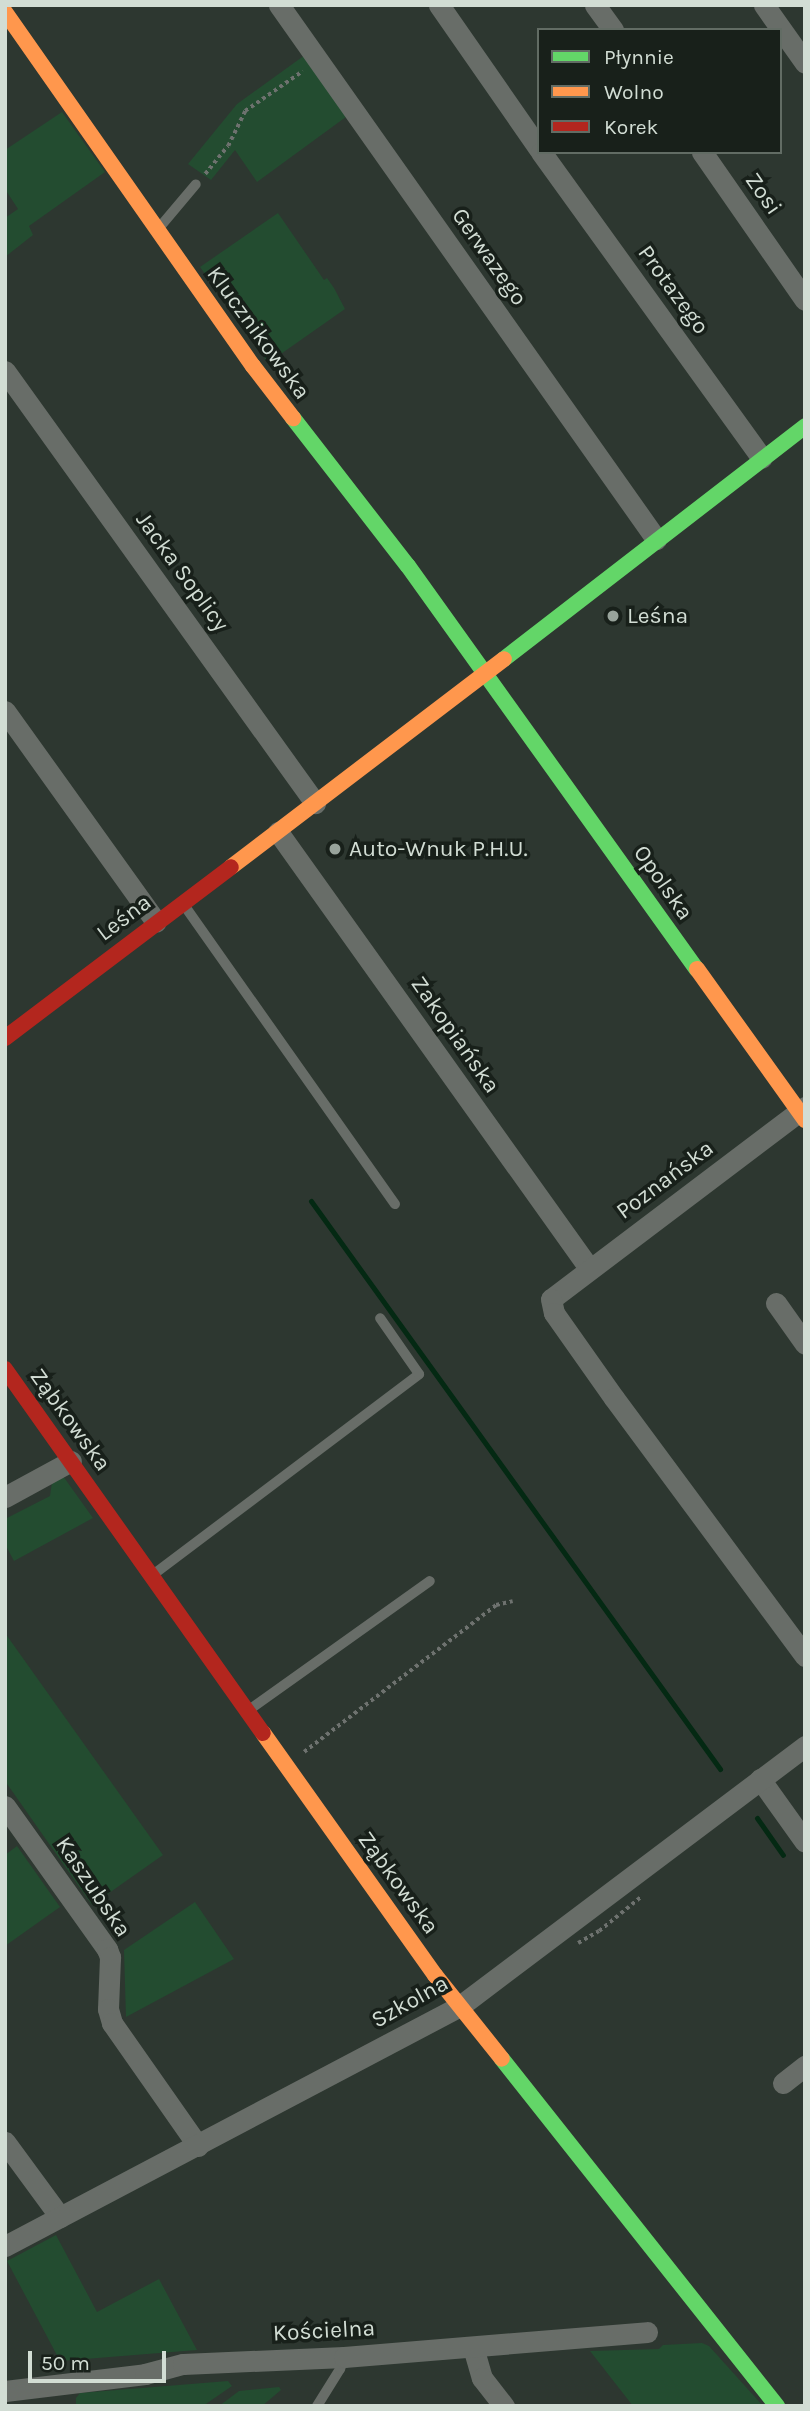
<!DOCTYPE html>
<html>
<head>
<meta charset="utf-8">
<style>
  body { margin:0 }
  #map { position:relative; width:810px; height:2411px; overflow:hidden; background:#2d3730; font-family:Karla,sans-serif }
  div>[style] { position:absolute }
  .green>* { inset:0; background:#234c30 }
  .stream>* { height:5px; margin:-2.5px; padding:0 2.5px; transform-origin:2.5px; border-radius:2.5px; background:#042913 }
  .path>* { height:3.5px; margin-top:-1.75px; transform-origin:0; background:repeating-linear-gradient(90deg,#6e726f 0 3.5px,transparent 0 7px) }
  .lane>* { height:10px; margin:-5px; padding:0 5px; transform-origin:5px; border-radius:5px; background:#686d68 }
  .street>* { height:21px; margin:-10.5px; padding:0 10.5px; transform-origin:10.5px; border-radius:10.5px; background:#686d68 }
  .fast>* { height:16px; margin:-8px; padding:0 8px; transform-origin:8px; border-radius:8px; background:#63d668 }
  .slow>* { height:16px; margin:-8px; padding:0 8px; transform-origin:8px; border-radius:8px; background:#ff974d }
  .jam>* { height:16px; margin:-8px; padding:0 8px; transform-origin:8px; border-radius:8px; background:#b3261e }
  .dots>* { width:19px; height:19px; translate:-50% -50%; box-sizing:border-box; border:4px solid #18201a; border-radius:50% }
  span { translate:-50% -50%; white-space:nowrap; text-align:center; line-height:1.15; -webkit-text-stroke:7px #18201a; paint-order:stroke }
  .street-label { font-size:23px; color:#d2ddd4 }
  .poi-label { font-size:23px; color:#d2ddd4 }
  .left { translate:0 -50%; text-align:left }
  .frame { position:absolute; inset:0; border:7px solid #d2ddd4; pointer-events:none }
  .legend { position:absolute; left:537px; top:28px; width:245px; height:126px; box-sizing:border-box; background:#18201a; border:2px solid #626c64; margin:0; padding:9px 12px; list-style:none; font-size:21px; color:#d2ddd4 }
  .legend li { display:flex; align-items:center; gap:14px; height:35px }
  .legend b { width:35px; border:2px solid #626c64 }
  .scale { position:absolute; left:28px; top:2351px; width:138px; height:32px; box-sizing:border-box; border:4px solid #d2ddd4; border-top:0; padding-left:9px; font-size:21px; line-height:24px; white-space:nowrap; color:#d2ddd4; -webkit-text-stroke:5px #18201a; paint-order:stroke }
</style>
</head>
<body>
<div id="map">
  <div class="green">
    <i style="clip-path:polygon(305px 55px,350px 114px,257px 182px,235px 150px,211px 180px,188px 164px,237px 104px)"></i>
    <i style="clip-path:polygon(62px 112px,105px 172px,29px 226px,33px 235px,5px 257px,5px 218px,18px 209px,5px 189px,5px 150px)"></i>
    <i style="clip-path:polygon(278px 213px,324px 280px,327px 278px,334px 288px,345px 309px,268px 363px,200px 267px)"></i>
    <i style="clip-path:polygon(63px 1476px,93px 1518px,14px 1561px,5px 1544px,5px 1519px,50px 1496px,52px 1482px)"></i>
    <i style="clip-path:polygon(5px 1633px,163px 1855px,92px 1905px,5px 1781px)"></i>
    <i style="clip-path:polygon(17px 1846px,60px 1907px,5px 1946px,5px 1855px)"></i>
    <i style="clip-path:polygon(195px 1902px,234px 1959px,126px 2017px,124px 1950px)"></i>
    <i style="clip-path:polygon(56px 2235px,97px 2312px,159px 2279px,197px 2350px,60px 2361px,7px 2261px)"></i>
    <i style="clip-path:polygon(702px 2343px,709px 2346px,763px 2406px,633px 2406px,590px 2351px,659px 2349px,663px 2345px)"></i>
    <i style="clip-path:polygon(228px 2381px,232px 2386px,203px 2406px,76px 2406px,76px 2398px,80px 2393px)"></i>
    <i style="clip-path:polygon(279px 2387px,281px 2390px,262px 2406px,219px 2406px,239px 2391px)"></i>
  </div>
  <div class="stream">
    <i style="left:311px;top:1201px;width:700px;rotate:54.24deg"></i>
    <i style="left:757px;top:1818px;width:45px;rotate:54.9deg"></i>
  </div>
  <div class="path">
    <i style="left:205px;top:174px;width:36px;rotate:-51deg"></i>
    <i style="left:228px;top:146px;width:39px;rotate:-64deg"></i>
    <i style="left:245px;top:111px;width:70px;rotate:-34.6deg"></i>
    <i style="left:304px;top:1752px;width:242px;rotate:-37.4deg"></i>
    <i style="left:496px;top:1605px;width:17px;rotate:-13deg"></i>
    <i style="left:578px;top:1943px;width:24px;rotate:-30deg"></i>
    <i style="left:599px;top:1931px;width:55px;rotate:-39.1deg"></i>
  </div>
  <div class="lane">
    <i style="left:159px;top:228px;width:57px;rotate:-49.9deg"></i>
    <i style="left:184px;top:905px;width:366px;rotate:54.8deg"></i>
    <i style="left:154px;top:1574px;width:332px;rotate:-37deg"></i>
    <i style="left:419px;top:1374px;width:68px;rotate:-124.9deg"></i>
    <i style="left:249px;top:1710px;width:222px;rotate:-35.5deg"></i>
    <i style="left:317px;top:2406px;width:44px;rotate:-58.1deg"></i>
    <i style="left:340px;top:2369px;width:13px;rotate:-72deg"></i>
  </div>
  <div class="street">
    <i style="left:279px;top:5px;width:654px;rotate:54.78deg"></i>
    <i style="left:439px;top:5px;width:175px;rotate:55.2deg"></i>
    <i style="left:595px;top:5px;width:31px;rotate:54deg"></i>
    <i style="left:764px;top:5px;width:71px;rotate:54.7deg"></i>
    <i style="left:541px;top:152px;width:377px;rotate:54.2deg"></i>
    <i style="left:702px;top:152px;width:180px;rotate:55.2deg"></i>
    <i style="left:5px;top:371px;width:532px;rotate:54.34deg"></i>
    <i style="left:5px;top:711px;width:259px;rotate:54.4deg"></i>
    <i style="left:278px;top:832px;width:536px;rotate:54.5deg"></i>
    <i style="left:805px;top:1107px;width:318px;rotate:142.9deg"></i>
    <i style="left:551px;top:1299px;width:14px;rotate:78deg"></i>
    <i style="left:554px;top:1313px;width:104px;rotate:54.8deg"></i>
    <i style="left:614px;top:1398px;width:321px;rotate:53.5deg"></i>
    <i style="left:776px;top:1303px;width:50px;rotate:54.7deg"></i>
    <i style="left:5px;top:1497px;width:75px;rotate:-28.6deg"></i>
    <i style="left:760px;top:1779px;width:77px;rotate:54.5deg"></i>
    <i style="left:5px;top:1806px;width:176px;rotate:54.5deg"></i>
    <i style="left:107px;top:1949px;width:9px;rotate:69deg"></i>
    <i style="left:110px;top:1957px;width:52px;rotate:92.2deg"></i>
    <i style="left:108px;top:2009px;width:15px;rotate:74deg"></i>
    <i style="left:112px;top:2023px;width:150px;rotate:55deg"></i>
    <i style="left:783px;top:2083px;width:28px;rotate:-38deg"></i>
    <i style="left:5px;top:2142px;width:93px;rotate:53.7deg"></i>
    <i style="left:5px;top:2246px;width:514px;rotate:-27.81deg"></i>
    <i style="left:460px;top:2006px;width:432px;rotate:-37deg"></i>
    <i style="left:473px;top:2347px;width:32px;rotate:74deg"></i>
    <i style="left:482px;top:2378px;width:36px;rotate:52deg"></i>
    <i style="left:5px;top:2391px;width:141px;rotate:-6.9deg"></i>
    <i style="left:145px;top:2374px;width:39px;rotate:-15deg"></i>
    <i style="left:183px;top:2364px;width:161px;rotate:-2.5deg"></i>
    <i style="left:344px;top:2357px;width:304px;rotate:-4.7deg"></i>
  </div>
  <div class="fast">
    <i style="left:293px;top:418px;width:187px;rotate:52.2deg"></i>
    <i style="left:408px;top:566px;width:496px;rotate:54.4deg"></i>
    <i style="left:504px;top:659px;width:381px;rotate:-37.7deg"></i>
    <i style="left:502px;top:2059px;width:443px;rotate:51.6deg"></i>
  </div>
  <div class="slow">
    <i style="left:5px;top:12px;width:432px;rotate:55deg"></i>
    <i style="left:253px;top:366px;width:66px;rotate:52.4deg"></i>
    <i style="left:231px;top:867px;width:343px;rotate:-37.3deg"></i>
    <i style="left:697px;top:969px;width:186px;rotate:54.4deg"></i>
    <i style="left:263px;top:1733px;width:297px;rotate:54.6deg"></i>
    <i style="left:435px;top:1975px;width:107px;rotate:51.4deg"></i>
  </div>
  <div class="jam">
    <i style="left:5px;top:1038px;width:283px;rotate:-37.1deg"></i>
    <i style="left:5px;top:1369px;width:446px;rotate:54.7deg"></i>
  </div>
  <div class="dots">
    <i style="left:613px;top:616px;background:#98a39b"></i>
    <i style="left:335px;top:849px;background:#98a39b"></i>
  </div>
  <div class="street-label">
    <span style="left:763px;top:194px;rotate:55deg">Zosi</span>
    <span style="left:489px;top:257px;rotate:55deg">Gerwazego</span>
    <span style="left:673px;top:290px;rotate:54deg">Protazego</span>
    <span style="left:258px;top:333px;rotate:54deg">Klucznikowska</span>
    <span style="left:182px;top:572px;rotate:54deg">Jacka Soplicy</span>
    <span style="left:663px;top:883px;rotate:55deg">Opolska</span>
    <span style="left:124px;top:918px;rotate:-37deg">Leśna</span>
    <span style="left:455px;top:1035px;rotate:55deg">Zakopiańska</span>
    <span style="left:665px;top:1180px;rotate:-37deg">Poznańska</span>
    <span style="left:70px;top:1420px;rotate:54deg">Ząbkowska</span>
    <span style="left:398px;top:1883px;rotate:54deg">Ząbkowska</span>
    <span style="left:93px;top:1887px;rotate:56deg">Kaszubska</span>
    <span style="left:410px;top:2002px;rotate:-29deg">Szkolna</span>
    <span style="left:324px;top:2331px;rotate:-3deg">Kościelna</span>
  </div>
  <div class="poi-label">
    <span class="left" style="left:627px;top:616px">Leśna</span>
    <span class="left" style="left:349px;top:849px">Auto-Wnuk P.H.U.</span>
  </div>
  <div class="frame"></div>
  <ul class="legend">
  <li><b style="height:9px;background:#63d668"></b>Płynnie</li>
  <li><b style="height:9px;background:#ff974d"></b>Wolno</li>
  <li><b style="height:9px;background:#b3261e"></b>Korek</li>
  </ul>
  <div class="scale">50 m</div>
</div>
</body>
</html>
